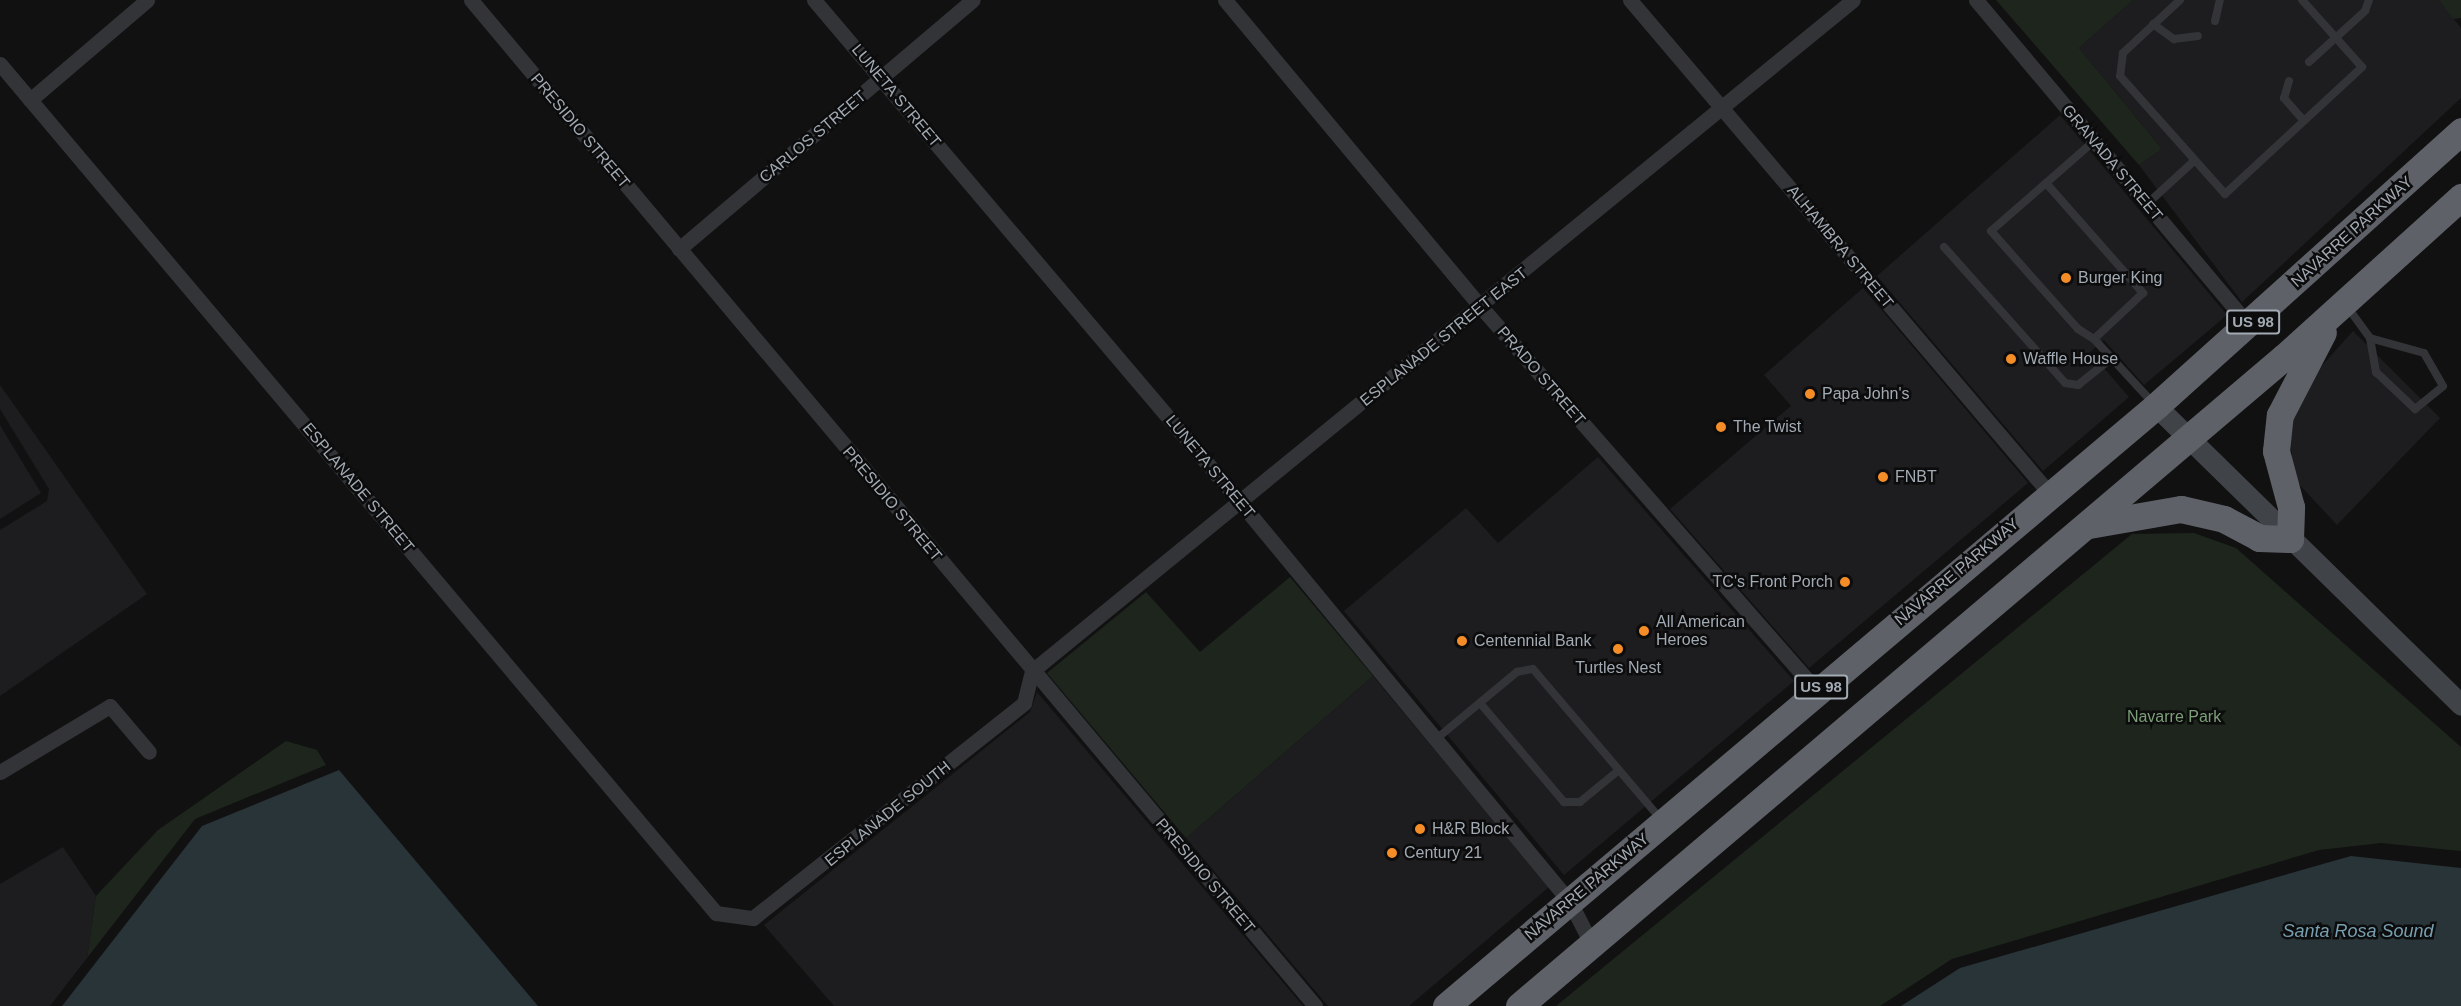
<!DOCTYPE html>
<html>
<head>
<meta charset="utf-8">
<style>
  body { margin:0 }
  #map { position:relative; width:2461px; height:1006px; overflow:hidden; background:#111112; font-family:Arial,sans-serif }
  div>[style] { position:absolute }
  .built>* { inset:0; background:#1d1d1f }
  .green>* { inset:0; background:#1d251d }
  .water>* { inset:0; background:#293438 }
  .lane>* { height:8px; margin:-4px; padding:0 4px; transform-origin:4px; border-radius:4px; background:#323437 }
  .street>* { height:15px; margin:-7.5px; padding:0 7.5px; transform-origin:7.5px; border-radius:7.5px; background:#323437 }
  .secondary>* { height:21px; margin:-10.5px; padding:0 10.5px; transform-origin:10.5px; border-radius:10.5px; background:#404347 }
  .highway>* { height:27px; margin:-13.5px; padding:0 13.5px; transform-origin:13.5px; border-radius:13.5px; background:#5e6268 }
  .dots>* { width:16px; height:16px; translate:-50% -50%; box-sizing:border-box; border:3px solid #0c0c0d; border-radius:50% }
  span { translate:-50% -50%; white-space:nowrap; text-align:center; line-height:1.15; -webkit-text-stroke:5px #0c0c0d; paint-order:stroke }
  .shield-label span { padding:2px 4px; background:#0c0c0d; border:2px solid; border-radius:4px; -webkit-text-stroke-width:0 }
  .shield-label { font-size:15px; color:#a2aab3; font-weight:700 }
  .street-label { font-size:16px; color:#a2aab3 }
  .poi-label { font-size:16px; color:#a2aab3 }
  .left { translate:0 -50%; text-align:left }
  .right { translate:-100% -50%; text-align:right }
  .park-label { font-size:16px; color:#7c9f78 }
  .water-label { font-size:18px; color:#779fb0; font-style:italic }
</style>
</head>
<body>
<div id="map">
  <div class="built">
    <i style="clip-path:polygon(2133px 0,2439px 0,2461px 28px,2461px 98px,2242px 302px,2139px 165px,2162px 149px,2079px 48px)"></i>
    <i style="clip-path:polygon(2060px 115px,2227px 315px,2144px 385px,2104px 340px,2090px 352px,2129px 397px,2043px 471px,1877px 276px)"></i>
    <i style="clip-path:polygon(1863px 288px,2028px 483px,1809px 668px,1670px 509px,1791px 406px,1764px 375px)"></i>
    <i style="clip-path:polygon(2353px 331px,2440px 418px,2337px 525px,2295px 480px,2289px 434px,2294px 407px,2310px 379px)"></i>
    <i style="clip-path:polygon(0 385px,147px 594px,0 696px,0 530px,47px 501px,49px 489px,0 409px)"></i>
    <i style="clip-path:polygon(0 425px,41px 493px,0 519px)"></i>
    <i style="clip-path:polygon(1598px 457px,1794px 681px,1564px 875px,1344px 611px,1466px 508px,1498px 543px)"></i>
    <i style="clip-path:polygon(1373px 676px,1549px 887px,1409px 1006px,1328px 1006px,1186px 838px)"></i>
    <i style="clip-path:polygon(1037px 692px,1303px 1006px,834px 1006px,764px 925px,1030px 712px)"></i>
    <i style="clip-path:polygon(63px 847px,96px 896px,87px 958px,50px 1006px,0 1006px,0 884px)"></i>
  </div>
  <div class="green">
    <i style="clip-path:polygon(1996px 0,2133px 0,2079px 48px,2162px 149px,2139px 165px)"></i>
    <i style="clip-path:polygon(2439px 0,2461px 0,2461px 18px,2453px 19px)"></i>
    <i style="clip-path:polygon(2194px 533px,2236px 548px,2461px 747px,2461px 851px,2381px 843px,2319px 850px,1952px 959px,1880px 1006px,1556px 1006px,2132px 534px)"></i>
    <i style="clip-path:polygon(1290px 577px,1373px 676px,1186px 838px,1047px 673px,1146px 592px,1200px 652px)"></i>
    <i style="clip-path:polygon(286px 741px,317px 750px,326px 765px,195px 819px,87px 958px,96px 896px,158px 830px)"></i>
  </div>
  <div class="water">
    <i style="clip-path:polygon(339px 770px,538px 1006px,62px 1006px,202px 826px)"></i>
    <i style="clip-path:polygon(2351px 856px,2461px 868px,2461px 1006px,1901px 1006px,1960px 968px)"></i>
  </div>
  <div class="lane">
    <i style="left:2180px;top:0;width:78px;rotate:137.1deg"></i>
    <i style="left:2123px;top:53px;width:23px;rotate:97deg"></i>
    <i style="left:2120px;top:76px;width:158px;rotate:48.3deg"></i>
    <i style="left:2225px;top:194px;width:187px;rotate:-42.8deg"></i>
    <i style="left:2362px;top:67px;width:90px;rotate:-131.8deg"></i>
    <i style="left:2215px;top:21px;width:22px;rotate:-77deg"></i>
    <i style="left:2153px;top:24px;width:26px;rotate:36deg"></i>
    <i style="left:2174px;top:39px;width:24px;rotate:-7deg"></i>
    <i style="left:2309px;top:62px;width:76px;rotate:-42.3deg"></i>
    <i style="left:2365px;top:11px;width:12px;rotate:-70deg"></i>
    <i style="left:2289px;top:81px;width:18px;rotate:106deg"></i>
    <i style="left:2284px;top:98px;width:30px;rotate:49deg"></i>
    <i style="left:2094px;top:141px;width:64px;rotate:138.8deg"></i>
    <i style="left:2046px;top:183px;width:147px;rotate:48.6deg"></i>
    <i style="left:2143px;top:293px;width:67px;rotate:136.8deg"></i>
    <i style="left:2094px;top:339px;width:87px;rotate:47.3deg"></i>
    <i style="left:2046px;top:183px;width:73px;rotate:138.9deg"></i>
    <i style="left:1991px;top:231px;width:131px;rotate:48.4deg"></i>
    <i style="left:2078px;top:329px;width:19px;rotate:32deg"></i>
    <i style="left:2147px;top:204px;width:64px;rotate:-42.5deg"></i>
    <i style="left:1944px;top:247px;width:182px;rotate:48.3deg"></i>
    <i style="left:2065px;top:383px;width:13px;rotate:9deg"></i>
    <i style="left:2078px;top:385px;width:43px;rotate:-38.5deg"></i>
    <i style="left:2346px;top:305px;width:41px;rotate:54deg"></i>
    <i style="left:2370px;top:338px;width:35px;rotate:80deg"></i>
    <i style="left:2376px;top:372px;width:54px;rotate:43.5deg"></i>
    <i style="left:2415px;top:409px;width:36px;rotate:-39deg"></i>
    <i style="left:2443px;top:386px;width:38px;rotate:-120deg"></i>
    <i style="left:2424px;top:353px;width:56px;rotate:-164.5deg"></i>
    <i style="left:1480px;top:703px;width:130px;rotate:49.7deg"></i>
    <i style="left:1564px;top:802px;width:16px"></i>
    <i style="left:1580px;top:802px;width:50px;rotate:-39.4deg"></i>
    <i style="left:1435px;top:740px;width:107px;rotate:-39.7deg"></i>
    <i style="left:1517px;top:672px;width:16px;rotate:-11deg"></i>
    <i style="left:1533px;top:669px;width:196px;rotate:49.6deg"></i>
  </div>
  <div class="street">
    <i style="left:471px;top:0;width:1313px;rotate:50deg"></i>
    <i style="left:814px;top:0;width:658px;rotate:49.68deg"></i>
    <i style="left:1240px;top:502px;width:519px;rotate:50.48deg"></i>
    <i style="left:1570px;top:902px;width:48px;rotate:62.9deg"></i>
    <i style="left:1225px;top:0;width:400px;rotate:50.2deg"></i>
    <i style="left:1481px;top:307px;width:510px;rotate:48.81deg"></i>
    <i style="left:1630px;top:0;width:648px;rotate:49.63deg"></i>
    <i style="left:1976px;top:0;width:424px;rotate:50deg"></i>
    <i style="left:0;top:64px;width:1111px;rotate:49.86deg"></i>
    <i style="left:716px;top:913px;width:37px;rotate:8deg"></i>
    <i style="left:753px;top:918px;width:346px;rotate:-38.4deg"></i>
    <i style="left:1024px;top:703px;width:33px;rotate:-76deg"></i>
    <i style="left:1032px;top:671px;width:1060px;rotate:-39.26deg"></i>
    <i style="left:30px;top:100px;width:154px;rotate:-40.5deg"></i>
    <i style="left:679px;top:249px;width:385px;rotate:-40.3deg"></i>
    <i style="left:0;top:772px;width:128px;rotate:-31deg"></i>
    <i style="left:110px;top:706px;width:60px;rotate:49.7deg"></i>
  </div>
  <div class="secondary">
    <i style="left:2156px;top:406px;width:427px;rotate:44.4deg"></i>
  </div>
  <div class="highway">
    <i style="left:2089px;top:525px;width:93px;rotate:-9.9deg"></i>
    <i style="left:2181px;top:509px;width:44px;rotate:13.1deg"></i>
    <i style="left:2224px;top:519px;width:40px;rotate:28deg"></i>
    <i style="left:2259px;top:538px;width:31px;rotate:2deg"></i>
    <i style="left:2290px;top:539px;width:32px;rotate:-88deg"></i>
    <i style="left:2291px;top:507px;width:58px;rotate:-105deg"></i>
    <i style="left:2276px;top:451px;width:36px;rotate:-84deg"></i>
    <i style="left:2280px;top:415px;width:93px;rotate:-62.6deg"></i>
    <i style="left:1446px;top:1006px;width:930px;rotate:-40.2deg"></i>
    <i style="left:2156px;top:406px;width:411px;rotate:-42deg"></i>
    <i style="left:1519px;top:1006px;width:1003px;rotate:-40.31deg"></i>
    <i style="left:2284px;top:357px;width:239px;rotate:-42.1deg"></i>
  </div>
  <div class="dots">
    <i style="left:2066px;top:278px;background:#f48d27"></i>
    <i style="left:2011px;top:359px;background:#f48d27"></i>
    <i style="left:1810px;top:394px;background:#f48d27"></i>
    <i style="left:1721px;top:427px;background:#f48d27"></i>
    <i style="left:1883px;top:477px;background:#f48d27"></i>
    <i style="left:1845px;top:582px;background:#f48d27"></i>
    <i style="left:1644px;top:631px;background:#f48d27"></i>
    <i style="left:1462px;top:641px;background:#f48d27"></i>
    <i style="left:1618px;top:649px;background:#f48d27"></i>
    <i style="left:1420px;top:829px;background:#f48d27"></i>
    <i style="left:1392px;top:853px;background:#f48d27"></i>
  </div>
  <div class="shield-label">
    <span style="left:2253px;top:322px">US 98</span>
    <span style="left:1821px;top:687px">US 98</span>
  </div>
  <div class="street-label">
    <span style="left:896px;top:96px;rotate:50deg">LUNETA STREET</span>
    <span style="left:580px;top:131px;rotate:50deg">PRESIDIO STREET</span>
    <span style="left:813px;top:137px;rotate:-40deg">CARLOS STREET</span>
    <span style="left:2112px;top:163px;rotate:50deg">GRANADA STREET</span>
    <span style="left:2352px;top:232px;rotate:-42deg">NAVARRE PARKWAY</span>
    <span style="left:1840px;top:247px;rotate:50deg">ALHAMBRA STREET</span>
    <span style="left:1444px;top:337px;rotate:-39deg">ESPLANADE STREET EAST</span>
    <span style="left:1541px;top:376px;rotate:49deg">PRADO STREET</span>
    <span style="left:1210px;top:467px;rotate:50deg">LUNETA STREET</span>
    <span style="left:358px;top:488px;rotate:50deg">ESPLANADE STREET</span>
    <span style="left:892px;top:504px;rotate:50deg">PRESIDIO STREET</span>
    <span style="left:1957px;top:572px;rotate:-40deg">NAVARRE PARKWAY</span>
    <span style="left:888px;top:814px;rotate:-39deg">ESPLANADE SOUTH</span>
    <span style="left:1205px;top:876px;rotate:50deg">PRESIDIO STREET</span>
    <span style="left:1587px;top:887px;rotate:-40deg">NAVARRE PARKWAY</span>
  </div>
  <div class="poi-label">
    <span class="left" style="left:2078px;top:278px">Burger King</span>
    <span class="left" style="left:2023px;top:359px">Waffle House</span>
    <span class="left" style="left:1822px;top:394px">Papa John's</span>
    <span class="left" style="left:1733px;top:427px">The Twist</span>
    <span class="left" style="left:1895px;top:477px">FNBT</span>
    <span class="right" style="left:1833px;top:582px">TC's Front Porch</span>
    <span class="left" style="left:1656px;top:631px">All American<br>Heroes</span>
    <span class="left" style="left:1474px;top:641px">Centennial Bank</span>
    <span style="left:1618px;top:668px">Turtles Nest</span>
    <span class="left" style="left:1432px;top:829px">H&amp;R Block</span>
    <span class="left" style="left:1404px;top:853px">Century 21</span>
  </div>
  <div class="park-label">
    <span style="left:2174px;top:717px">Navarre Park</span>
  </div>
  <div class="water-label">
    <span style="left:2358px;top:931px">Santa Rosa Sound</span>
  </div>
</div>
</body>
</html>
